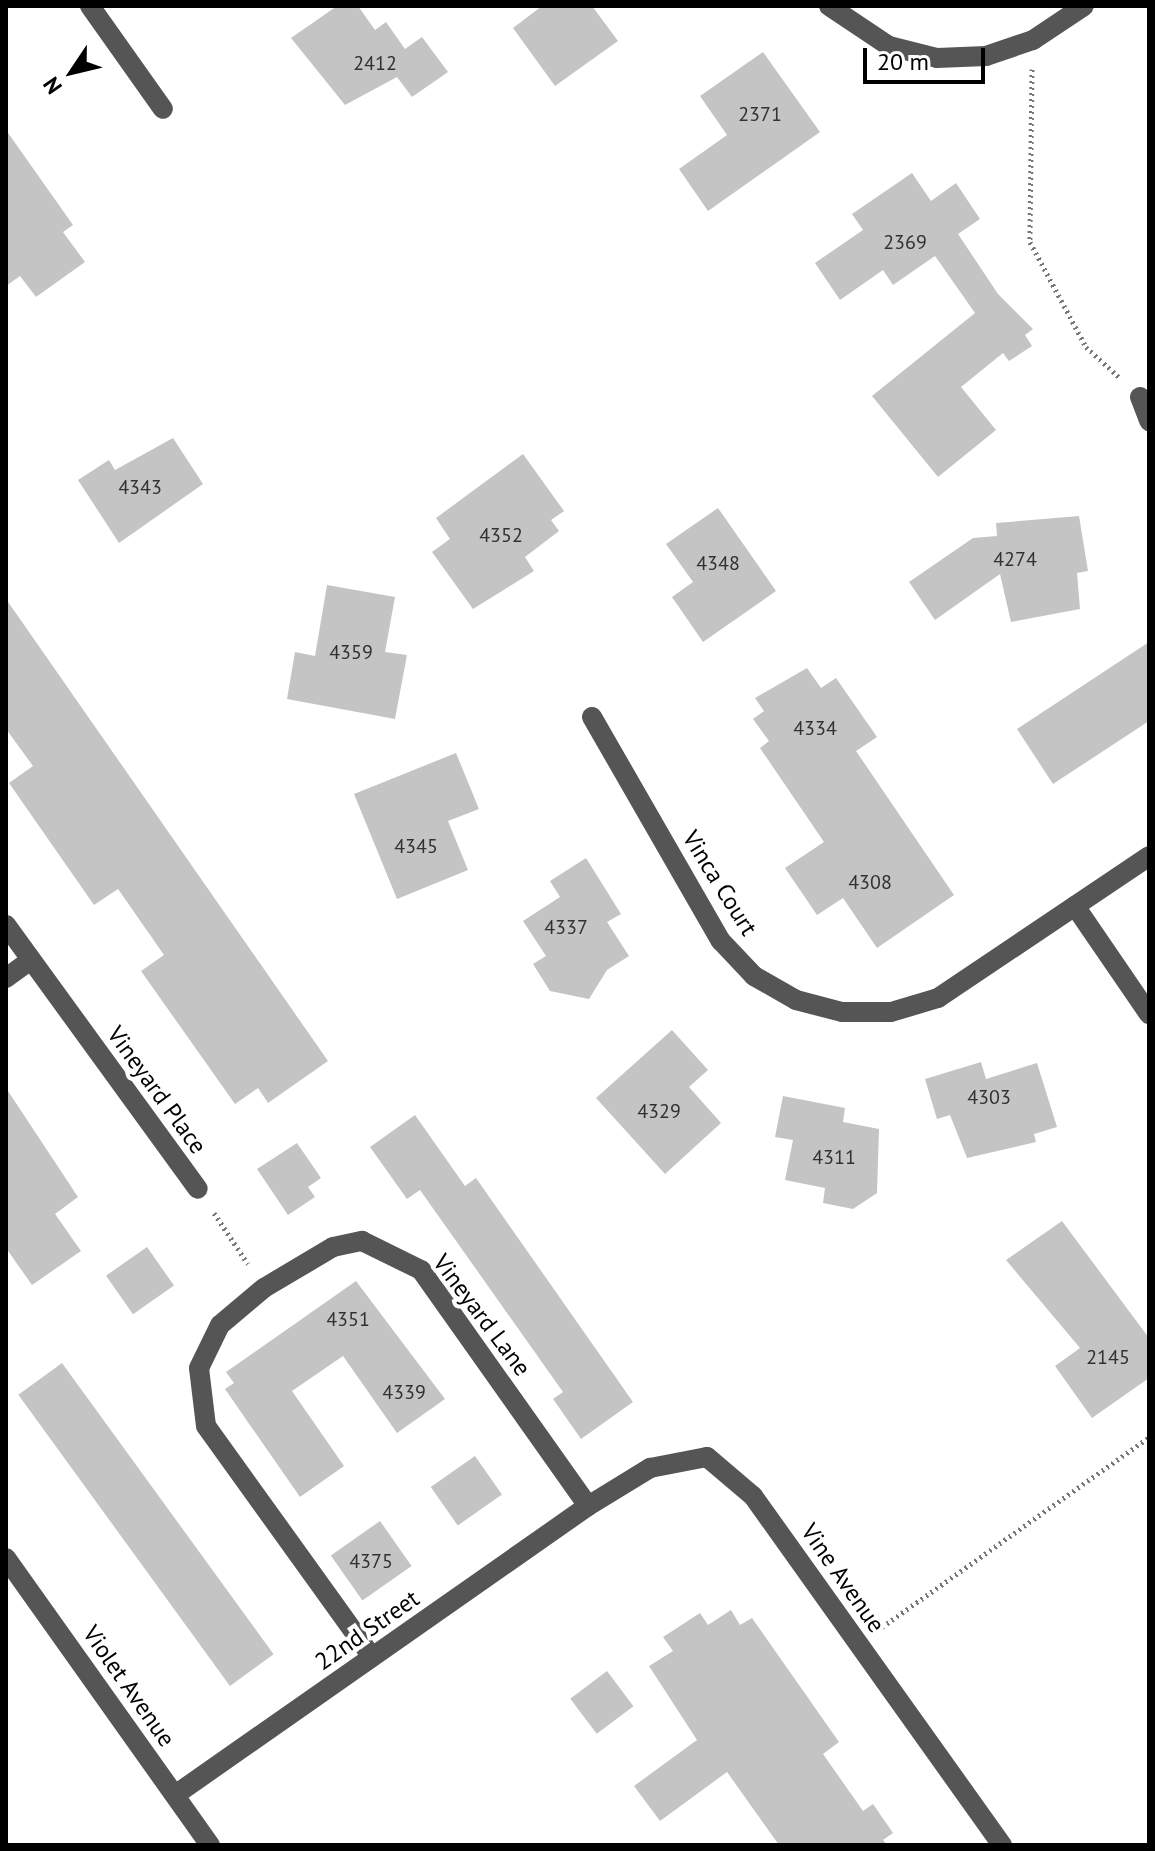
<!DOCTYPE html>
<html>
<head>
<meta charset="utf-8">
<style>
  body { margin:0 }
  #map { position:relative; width:1155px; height:1851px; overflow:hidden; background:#fff; font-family:"PT Sans",sans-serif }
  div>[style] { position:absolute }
  .building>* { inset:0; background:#c4c4c4; transform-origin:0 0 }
  .path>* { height:5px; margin-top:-2.5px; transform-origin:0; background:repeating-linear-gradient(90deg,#777 0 2px,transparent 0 6px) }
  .minor>* { height:20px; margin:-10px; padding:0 10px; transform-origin:10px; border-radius:10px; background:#555 }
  span { translate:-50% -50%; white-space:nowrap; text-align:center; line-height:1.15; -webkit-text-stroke:8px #fff; paint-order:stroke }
  .number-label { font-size:20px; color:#313131 }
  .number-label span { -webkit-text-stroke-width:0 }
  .street-label { font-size:24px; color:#000 }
  .frame { position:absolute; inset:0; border:8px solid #000; pointer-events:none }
  .north { position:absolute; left:32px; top:32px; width:80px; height:80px; -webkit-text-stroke:6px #fff; paint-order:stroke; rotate:235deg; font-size:22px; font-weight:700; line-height:32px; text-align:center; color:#000 }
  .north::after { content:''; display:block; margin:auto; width:28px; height:36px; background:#000; clip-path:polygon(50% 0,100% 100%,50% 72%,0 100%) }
  .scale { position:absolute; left:863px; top:48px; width:122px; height:36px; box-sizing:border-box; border:4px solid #000; border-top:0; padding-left:10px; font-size:24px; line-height:28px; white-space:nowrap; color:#000; -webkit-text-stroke:6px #fff; paint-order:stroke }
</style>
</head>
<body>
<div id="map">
  <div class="building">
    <i style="clip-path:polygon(337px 6px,358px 6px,375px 30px,386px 22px,405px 49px,422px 37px,448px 72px,412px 97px,397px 77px,345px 105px,291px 38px)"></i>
    <i style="clip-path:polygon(542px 6px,592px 6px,618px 41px,555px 86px,513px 28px)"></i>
    <i style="clip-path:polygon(763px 52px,820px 132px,708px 211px,679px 169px,727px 135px,700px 96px)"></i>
    <i style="clip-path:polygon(6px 130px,73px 225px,63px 232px,85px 262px,36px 297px,20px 276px,6px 286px)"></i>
    <i style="clip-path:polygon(912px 173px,931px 201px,956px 183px,980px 219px,958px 234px,998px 294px,1033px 329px,1025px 335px,1032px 346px,1009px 361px,1003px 353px,961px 387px,996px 430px,938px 477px,872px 396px,975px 313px,935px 256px,893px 285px,883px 270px,840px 300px,815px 263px,863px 230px,852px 214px)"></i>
    <i style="clip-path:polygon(173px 438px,203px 484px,119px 543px,78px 480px,109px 460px,115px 470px)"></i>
    <i style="clip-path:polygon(523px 454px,564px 511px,551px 520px,559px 531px,525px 557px,534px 571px,473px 609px,432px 552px,450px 539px,436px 518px)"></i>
    <i style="clip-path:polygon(718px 508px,776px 591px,703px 642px,672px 597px,693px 582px,666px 544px)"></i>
    <i style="clip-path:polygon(1079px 516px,1088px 571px,1077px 573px,1080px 609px,1011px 622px,1000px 574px,935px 620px,909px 582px,973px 538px,997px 536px,996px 523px)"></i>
    <i style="clip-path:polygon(327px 585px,395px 597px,385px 652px,407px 655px,395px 719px,287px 699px,295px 652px,315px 656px)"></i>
    <i style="clip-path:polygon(6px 599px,328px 1061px,268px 1103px,258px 1088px,235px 1104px,141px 971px,164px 955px,118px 889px,94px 905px,9px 783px,33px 766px,6px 729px)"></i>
    <i style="clip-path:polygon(1149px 642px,1149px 721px,1053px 784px,1017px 729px)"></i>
    <i style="clip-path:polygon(807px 668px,821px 688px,836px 678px,877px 737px,856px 751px,954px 895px,877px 948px,843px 898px,817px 915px,785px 868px,824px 842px,760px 748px,769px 741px,753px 719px,764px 711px,755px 698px)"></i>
    <i style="clip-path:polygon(456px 753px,479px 809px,448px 821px,468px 870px,397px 899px,354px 794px)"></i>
    <i style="clip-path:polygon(586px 858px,621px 914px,607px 922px,629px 956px,607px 970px,589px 999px,550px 991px,533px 964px,546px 956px,523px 921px,560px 897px,550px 881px)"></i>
    <i style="clip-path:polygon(672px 1030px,708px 1070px,689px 1087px,721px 1123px,665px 1174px,596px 1098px)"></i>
    <i style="clip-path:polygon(981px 1062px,986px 1079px,1037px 1063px,1057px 1127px,1034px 1134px,1036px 1142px,967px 1158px,950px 1115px,937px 1119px,925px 1079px)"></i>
    <i style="clip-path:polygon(6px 1088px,78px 1197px,55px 1214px,81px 1251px,32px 1285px,6px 1248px)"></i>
    <i style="clip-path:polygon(783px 1096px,845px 1108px,843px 1122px,879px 1129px,877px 1193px,853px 1209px,823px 1203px,825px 1188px,785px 1180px,793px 1140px,775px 1137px)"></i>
    <i style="clip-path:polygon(415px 1115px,465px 1186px,476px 1178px,633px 1402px,581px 1439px,553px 1399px,563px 1392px,420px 1190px,407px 1199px,370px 1147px)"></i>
    <i style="clip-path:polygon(297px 1143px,321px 1178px,308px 1187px,315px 1197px,288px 1215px,257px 1169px)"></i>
    <i style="clip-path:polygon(1062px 1221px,1149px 1338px,1149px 1378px,1092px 1418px,1055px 1366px,1080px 1348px,1006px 1260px)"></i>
    <i style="left:147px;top:1247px;width:47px;height:50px;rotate:55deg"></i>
    <i style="clip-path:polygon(356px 1281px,445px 1399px,397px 1433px,343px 1356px,292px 1391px,344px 1466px,300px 1497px,225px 1389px,234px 1383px,226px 1372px)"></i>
    <i style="left:62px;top:1363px;width:360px;height:54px;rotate:54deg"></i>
    <i style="left:475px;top:1456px;width:47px;height:54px;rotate:55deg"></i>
    <i style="left:380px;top:1521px;width:55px;height:60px;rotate:55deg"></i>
    <i style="clip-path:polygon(731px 1610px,740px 1625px,752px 1618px,839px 1742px,823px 1754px,863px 1811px,873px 1804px,893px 1833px,883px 1840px,887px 1845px,779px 1845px,727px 1772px,660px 1821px,634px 1786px,697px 1740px,649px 1666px,673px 1651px,663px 1637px,700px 1613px,708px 1625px)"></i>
    <i style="left:607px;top:1671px;width:44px;height:46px;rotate:53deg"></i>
  </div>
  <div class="path">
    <i style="left:1032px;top:69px;width:173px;rotate:90.7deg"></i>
    <i style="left:1030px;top:242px;width:119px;rotate:61.9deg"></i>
    <i style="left:1086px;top:347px;width:46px;rotate:42.4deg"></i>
    <i style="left:214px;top:1213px;width:61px;rotate:56.3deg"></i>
    <i style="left:882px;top:1627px;width:328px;rotate:-35.4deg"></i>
  </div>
  <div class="minor">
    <i style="left:90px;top:6px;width:126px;rotate:54.7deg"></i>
    <i style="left:829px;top:6px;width:72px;rotate:33.7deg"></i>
    <i style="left:889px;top:46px;width:49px;rotate:14deg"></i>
    <i style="left:937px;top:58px;width:49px;rotate:-2.3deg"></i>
    <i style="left:986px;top:56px;width:50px;rotate:-18.8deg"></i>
    <i style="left:1033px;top:40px;width:61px;rotate:-33.7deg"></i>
    <i style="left:1140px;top:397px;width:26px;rotate:69deg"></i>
    <i style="left:592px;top:717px;width:258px;rotate:60.1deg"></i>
    <i style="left:721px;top:941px;width:48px;rotate:46.7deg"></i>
    <i style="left:754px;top:976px;width:48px;rotate:29.7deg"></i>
    <i style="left:796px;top:1000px;width:48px;rotate:14.6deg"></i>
    <i style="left:842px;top:1012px;width:49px"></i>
    <i style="left:891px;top:1012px;width:49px;rotate:-16.6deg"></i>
    <i style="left:938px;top:998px;width:254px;rotate:-33.9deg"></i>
    <i style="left:1075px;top:906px;width:131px;rotate:55.6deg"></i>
    <i style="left:6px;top:925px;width:326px;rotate:54deg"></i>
    <i style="left:6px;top:978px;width:31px;rotate:-36deg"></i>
    <i style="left:6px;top:1558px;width:352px;rotate:54.6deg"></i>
    <i style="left:372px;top:1657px;width:284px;rotate:-125.7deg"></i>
    <i style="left:206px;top:1426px;width:58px;rotate:-96.9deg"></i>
    <i style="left:199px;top:1368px;width:48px;rotate:-64deg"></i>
    <i style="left:220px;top:1325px;width:57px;rotate:-40.1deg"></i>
    <i style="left:264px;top:1288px;width:80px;rotate:-30.7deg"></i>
    <i style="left:333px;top:1247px;width:30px;rotate:-12deg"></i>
    <i style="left:362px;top:1241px;width:66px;rotate:26.2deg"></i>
    <i style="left:421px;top:1270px;width:289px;rotate:54.7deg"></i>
    <i style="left:175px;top:1795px;width:504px;rotate:-34.98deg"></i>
    <i style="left:588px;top:1506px;width:73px;rotate:-31.5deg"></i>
    <i style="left:650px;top:1468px;width:58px;rotate:-10.9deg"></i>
    <i style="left:707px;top:1457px;width:60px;rotate:40.3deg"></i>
    <i style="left:753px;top:1496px;width:429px;rotate:54.5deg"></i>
  </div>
  <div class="number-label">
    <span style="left:375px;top:63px">2412</span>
    <span style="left:760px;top:114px">2371</span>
    <span style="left:905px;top:242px">2369</span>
    <span style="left:140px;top:487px">4343</span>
    <span style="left:501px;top:535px">4352</span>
    <span style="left:1015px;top:559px">4274</span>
    <span style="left:718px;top:563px">4348</span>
    <span style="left:351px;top:652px">4359</span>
    <span style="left:815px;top:728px">4334</span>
    <span style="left:416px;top:846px">4345</span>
    <span style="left:870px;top:882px">4308</span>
    <span style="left:566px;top:927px">4337</span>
    <span style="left:989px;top:1097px">4303</span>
    <span style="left:659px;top:1111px">4329</span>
    <span style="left:834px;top:1157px">4311</span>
    <span style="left:348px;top:1319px">4351</span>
    <span style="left:1108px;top:1357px">2145</span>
    <span style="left:404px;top:1392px">4339</span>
    <span style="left:371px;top:1561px">4375</span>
  </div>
  <div class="street-label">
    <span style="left:720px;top:883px;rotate:58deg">Vinca Court</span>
    <span style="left:157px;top:1090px;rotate:54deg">Vineyard Place</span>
    <span style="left:482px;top:1315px;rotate:53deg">Vineyard Lane</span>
    <span style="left:843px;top:1578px;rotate:55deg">Vine Avenue</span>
    <span style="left:367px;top:1630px;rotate:-35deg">22nd Street</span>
    <span style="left:129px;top:1686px;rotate:55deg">Violet Avenue</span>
  </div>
  <div class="frame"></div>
  <div class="north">N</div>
  <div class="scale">20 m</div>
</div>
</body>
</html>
